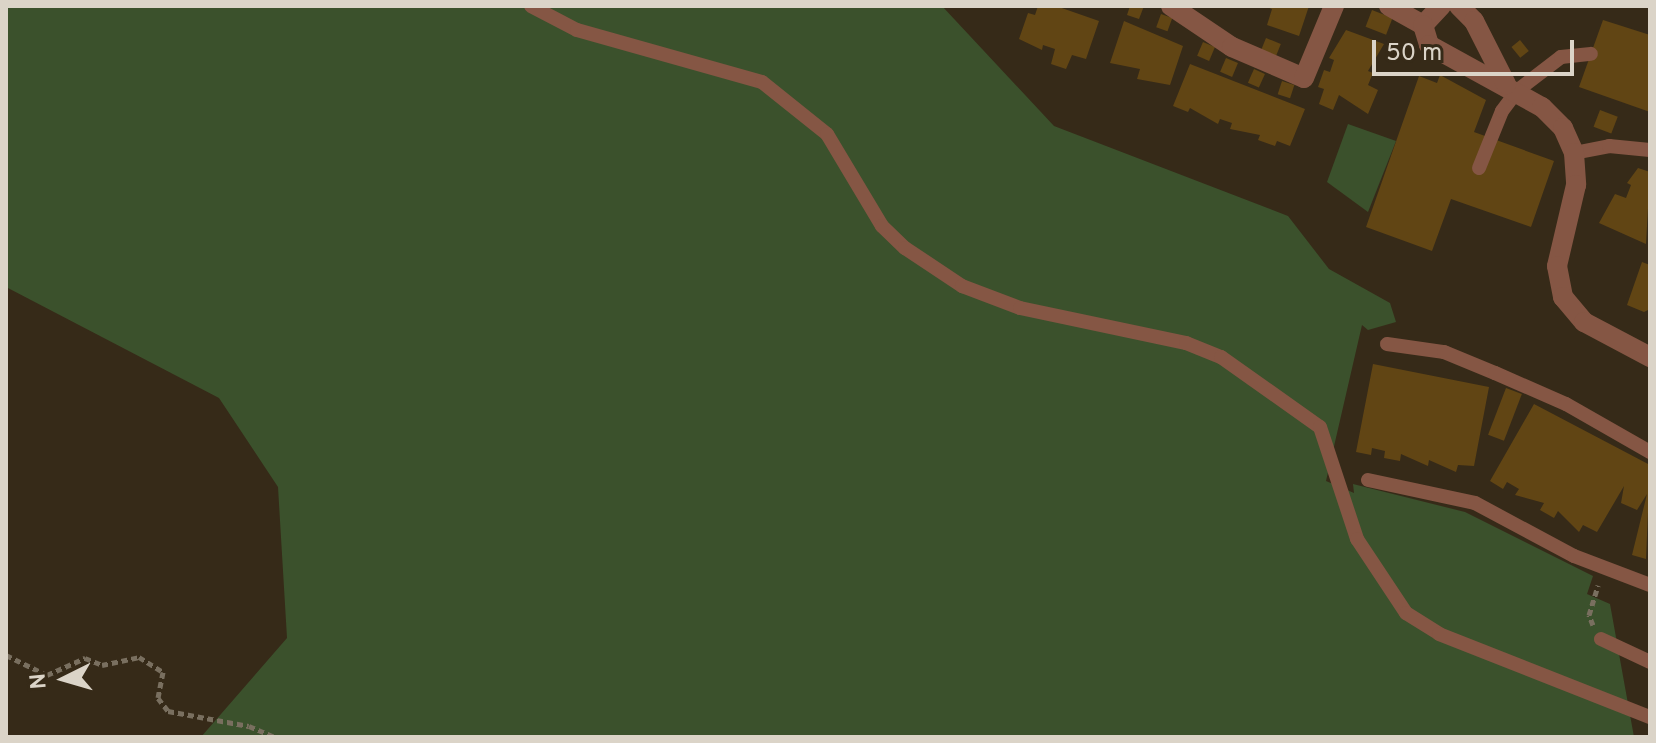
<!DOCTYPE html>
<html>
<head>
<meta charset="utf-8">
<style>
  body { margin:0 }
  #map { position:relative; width:1656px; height:743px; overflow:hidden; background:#362a18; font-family:Overpass,sans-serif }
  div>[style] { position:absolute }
  .green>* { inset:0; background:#3b512c }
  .building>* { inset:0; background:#614514; transform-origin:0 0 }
  .path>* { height:5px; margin-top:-2.5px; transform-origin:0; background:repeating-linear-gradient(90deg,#796f5f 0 6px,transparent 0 10px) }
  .service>* { height:14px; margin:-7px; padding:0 7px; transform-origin:7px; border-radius:7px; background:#855644 }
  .minor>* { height:20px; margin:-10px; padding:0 10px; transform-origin:10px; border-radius:10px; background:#855644 }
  span { translate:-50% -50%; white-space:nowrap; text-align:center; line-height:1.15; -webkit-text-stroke:8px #362a18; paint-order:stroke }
  .frame { position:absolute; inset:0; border:8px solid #dbd4c8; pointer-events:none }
  .north { position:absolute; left:24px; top:639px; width:80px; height:80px; -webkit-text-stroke:6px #362a18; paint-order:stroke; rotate:265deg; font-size:22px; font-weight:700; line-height:32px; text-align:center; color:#dbd4c8 }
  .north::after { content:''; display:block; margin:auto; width:28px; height:36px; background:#dbd4c8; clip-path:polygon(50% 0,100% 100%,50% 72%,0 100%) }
  .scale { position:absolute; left:1372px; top:40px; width:202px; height:36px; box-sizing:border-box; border:4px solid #dbd4c8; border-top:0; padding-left:10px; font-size:24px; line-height:28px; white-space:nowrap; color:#dbd4c8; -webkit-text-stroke:6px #362a18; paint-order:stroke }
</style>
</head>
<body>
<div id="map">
  <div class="green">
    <i style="clip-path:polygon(6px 6px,942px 6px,1054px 126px,1288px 216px,1329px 269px,1390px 303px,1396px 322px,1368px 330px,1362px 325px,1326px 481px,1354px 493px,1353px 484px,1465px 512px,1593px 576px,1587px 594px,1610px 604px,1634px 737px,201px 737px,287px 638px,278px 487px,219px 398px,6px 287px)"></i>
    <i style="clip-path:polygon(1348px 124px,1396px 141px,1368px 212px,1327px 182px)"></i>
  </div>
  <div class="building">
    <i style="clip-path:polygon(1038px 6px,1056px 6px,1099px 21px,1086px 59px,1072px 55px,1066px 69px,1051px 64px,1055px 49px,1043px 45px,1042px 50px,1019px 39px,1028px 13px,1035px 15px)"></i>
    <i style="clip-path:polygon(1130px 6px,1144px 6px,1139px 19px,1127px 15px)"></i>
    <i style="clip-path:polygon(1264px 6px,1309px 6px,1299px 36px,1267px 25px,1272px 9px)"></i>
    <i style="left:1372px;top:10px;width:22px;height:18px;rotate:21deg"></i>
    <i style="left:1161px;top:14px;width:12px;height:14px;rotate:20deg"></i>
    <i style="clip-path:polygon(1603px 20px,1650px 35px,1650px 112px,1579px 87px)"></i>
    <i style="clip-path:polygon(1124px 21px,1183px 46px,1170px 85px,1137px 79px,1140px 69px,1110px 63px)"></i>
    <i style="clip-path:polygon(1346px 30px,1384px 44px,1368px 71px,1373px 73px,1368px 85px,1378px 90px,1368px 114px,1339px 95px,1333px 110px,1319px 104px,1324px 89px,1318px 87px,1324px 70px,1330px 72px,1334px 60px,1329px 58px)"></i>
    <i style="left:1266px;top:38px;width:16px;height:14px;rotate:22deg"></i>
    <i style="left:1520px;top:40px;width:14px;height:11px;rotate:51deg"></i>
    <i style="left:1203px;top:42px;width:13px;height:15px;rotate:23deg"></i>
    <i style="left:1226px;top:58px;width:13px;height:15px;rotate:23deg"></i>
    <i style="clip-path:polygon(1190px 64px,1305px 109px,1290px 146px,1277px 141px,1275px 146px,1258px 140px,1260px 135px,1230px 129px,1232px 123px,1220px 119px,1218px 124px,1190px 108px,1188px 112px,1173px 106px)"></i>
    <i style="left:1254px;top:69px;width:12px;height:15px;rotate:24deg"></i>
    <i style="clip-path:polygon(1440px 75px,1486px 100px,1474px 132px,1554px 161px,1531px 227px,1451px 199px,1432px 251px,1366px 227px,1419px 76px,1437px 83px)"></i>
    <i style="left:1282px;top:81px;width:13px;height:14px;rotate:18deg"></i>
    <i style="left:1600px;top:110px;width:19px;height:18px;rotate:21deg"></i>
    <i style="clip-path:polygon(1638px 168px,1650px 172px,1646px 244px,1599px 223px,1615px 194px,1626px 198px,1631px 185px,1627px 183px)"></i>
    <i style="clip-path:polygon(1642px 262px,1650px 265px,1650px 309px,1644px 312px,1627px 305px)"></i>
    <i style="clip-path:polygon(1373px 364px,1489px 387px,1474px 466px,1458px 465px,1456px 472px,1429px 460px,1428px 466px,1401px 454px,1400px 461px,1384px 458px,1385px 451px,1372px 448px,1371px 455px,1356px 452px)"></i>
    <i style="left:1506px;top:388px;width:17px;height:50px;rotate:21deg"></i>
    <i style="clip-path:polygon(1534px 404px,1650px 465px,1646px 559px,1632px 555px,1647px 494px,1637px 510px,1621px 503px,1624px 486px,1597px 532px,1583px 525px,1579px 532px,1558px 511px,1554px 518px,1540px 510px,1544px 503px,1515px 495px,1519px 489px,1507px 482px,1503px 489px,1490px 481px)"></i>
  </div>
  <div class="path">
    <i style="left:1593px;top:625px;width:11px;rotate:-112deg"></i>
    <i style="left:1589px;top:615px;width:31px;rotate:-73deg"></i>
    <i style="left:6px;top:655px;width:46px;rotate:26deg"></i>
    <i style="left:47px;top:675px;width:42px;rotate:-24.1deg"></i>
    <i style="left:85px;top:658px;width:18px;rotate:22deg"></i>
    <i style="left:102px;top:665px;width:38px;rotate:-12deg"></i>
    <i style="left:139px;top:657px;width:28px;rotate:32deg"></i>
    <i style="left:163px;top:672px;width:26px;rotate:101deg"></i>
    <i style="left:158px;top:698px;width:16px;rotate:52deg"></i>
    <i style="left:168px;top:711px;width:82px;rotate:10.5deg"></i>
    <i style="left:249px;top:726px;width:28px;rotate:23deg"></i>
    <i style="left:328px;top:737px;width:35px"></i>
  </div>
  <div class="service">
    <i style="left:531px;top:6px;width:52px;rotate:27.6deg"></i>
    <i style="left:577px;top:30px;width:192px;rotate:15.7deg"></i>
    <i style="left:762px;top:82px;width:83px;rotate:38.7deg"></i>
    <i style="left:827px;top:134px;width:107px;rotate:59.1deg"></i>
    <i style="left:882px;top:226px;width:32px;rotate:44deg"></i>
    <i style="left:905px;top:248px;width:69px;rotate:33.7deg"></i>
    <i style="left:962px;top:286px;width:62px;rotate:20.8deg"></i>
    <i style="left:1020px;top:308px;width:170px;rotate:11.9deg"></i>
    <i style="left:1186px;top:343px;width:38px;rotate:22deg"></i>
    <i style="left:1221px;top:357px;width:121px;rotate:35.3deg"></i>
    <i style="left:1320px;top:427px;width:118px;rotate:71.7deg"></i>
    <i style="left:1357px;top:539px;width:89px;rotate:56.5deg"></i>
    <i style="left:1406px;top:613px;width:39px;rotate:32deg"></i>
    <i style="left:1439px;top:634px;width:227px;rotate:21.5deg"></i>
    <i style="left:1574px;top:153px;width:36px;rotate:-11deg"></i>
    <i style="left:1609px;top:146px;width:41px;rotate:5.6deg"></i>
    <i style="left:1479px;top:168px;width:61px;rotate:-68deg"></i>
    <i style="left:1502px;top:111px;width:26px;rotate:-53deg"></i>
    <i style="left:1518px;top:90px;width:54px;rotate:-37.5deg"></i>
    <i style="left:1561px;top:57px;width:30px;rotate:-6deg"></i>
    <i style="left:1387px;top:344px;width:58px;rotate:8deg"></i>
    <i style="left:1444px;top:352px;width:55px;rotate:22.4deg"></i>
    <i style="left:1495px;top:373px;width:77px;rotate:23.6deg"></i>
    <i style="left:1566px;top:404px;width:97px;rotate:29.7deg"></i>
    <i style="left:1368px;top:480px;width:109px;rotate:12.1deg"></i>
    <i style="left:1475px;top:503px;width:112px;rotate:28.2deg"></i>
    <i style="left:1574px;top:556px;width:81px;rotate:20.9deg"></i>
    <i style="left:1601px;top:639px;width:54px;rotate:25.1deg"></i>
  </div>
  <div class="minor">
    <i style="left:1171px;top:6px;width:73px;rotate:33.9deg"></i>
    <i style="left:1232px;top:47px;width:78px;rotate:23.3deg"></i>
    <i style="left:1304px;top:78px;width:78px;rotate:-67.4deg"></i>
    <i style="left:1389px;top:6px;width:39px;rotate:29deg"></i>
    <i style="left:1441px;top:6px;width:26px;rotate:133deg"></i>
    <i style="left:1423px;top:25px;width:21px;rotate:73deg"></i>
    <i style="left:1429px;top:45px;width:129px;rotate:28.8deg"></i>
    <i style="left:1542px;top:107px;width:30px;rotate:45deg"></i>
    <i style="left:1563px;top:128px;width:27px;rotate:66deg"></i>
    <i style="left:1574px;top:153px;width:32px;rotate:86deg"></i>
    <i style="left:1576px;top:185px;width:83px;rotate:103.2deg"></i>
    <i style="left:1557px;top:266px;width:32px;rotate:79deg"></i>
    <i style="left:1563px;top:297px;width:33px;rotate:50deg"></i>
    <i style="left:1584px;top:322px;width:75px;rotate:27.9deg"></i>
    <i style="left:1459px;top:6px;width:21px;rotate:45deg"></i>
    <i style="left:1474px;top:21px;width:71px;rotate:63.1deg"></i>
  </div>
  <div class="frame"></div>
  <div class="north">N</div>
  <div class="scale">50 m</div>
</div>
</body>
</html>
